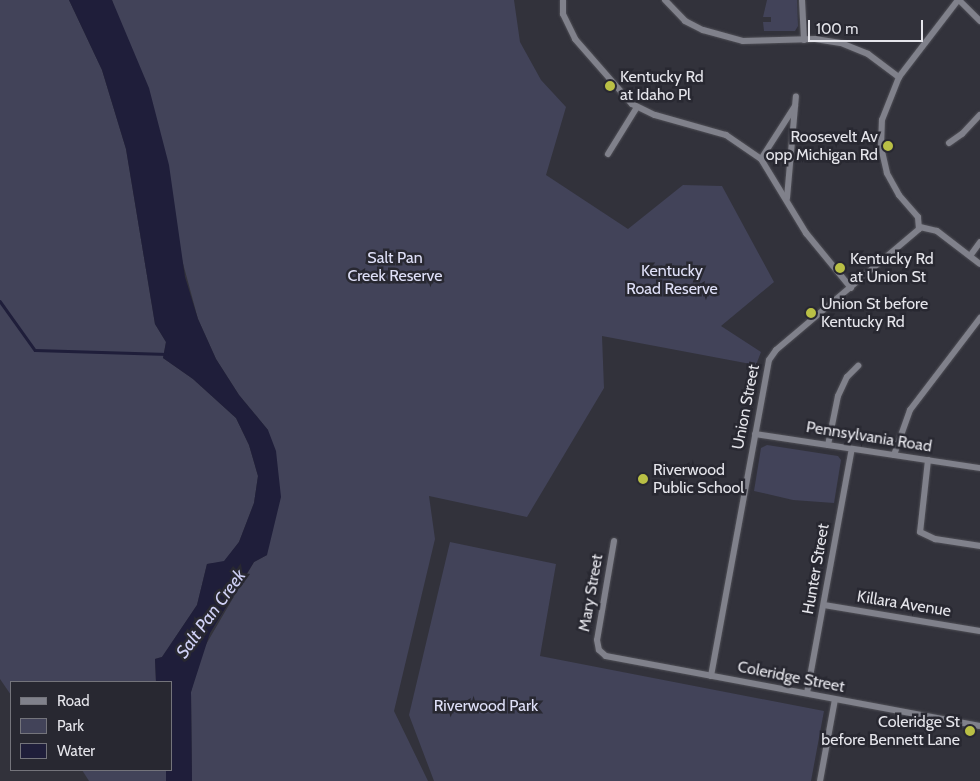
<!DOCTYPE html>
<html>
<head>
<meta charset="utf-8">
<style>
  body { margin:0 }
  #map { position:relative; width:980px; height:781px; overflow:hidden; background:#32323b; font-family:Cabin,sans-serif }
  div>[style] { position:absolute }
  .green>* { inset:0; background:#424359 }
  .water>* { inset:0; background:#1f1e3a }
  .stream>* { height:2.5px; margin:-1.25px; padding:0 1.25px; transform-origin:1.25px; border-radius:1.25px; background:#1f1e3a }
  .roads { filter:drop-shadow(0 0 1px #4f4f56) drop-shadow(0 0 1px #4f4f56) }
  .minor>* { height:6px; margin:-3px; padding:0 3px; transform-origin:3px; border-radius:3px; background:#80818b }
  .dots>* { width:14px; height:14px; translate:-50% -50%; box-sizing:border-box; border:2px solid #282831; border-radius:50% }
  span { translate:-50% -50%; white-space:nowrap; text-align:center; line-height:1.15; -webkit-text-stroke:5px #282831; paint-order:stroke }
  .poi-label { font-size:16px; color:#e5e5eb }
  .left { translate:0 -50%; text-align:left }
  .right { translate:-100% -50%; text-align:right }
  .park-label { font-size:16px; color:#dfe0f8 }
  .street-label { font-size:16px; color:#e5e5eb }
  .water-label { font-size:18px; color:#d0d1f6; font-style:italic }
  .legend { position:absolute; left:10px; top:681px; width:162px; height:90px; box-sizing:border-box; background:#282831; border:1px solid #74747b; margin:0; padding:6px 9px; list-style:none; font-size:15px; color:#e5e5eb }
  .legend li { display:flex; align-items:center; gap:10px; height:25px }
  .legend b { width:25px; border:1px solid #74747b }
  .scale { position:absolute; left:808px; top:20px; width:115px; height:22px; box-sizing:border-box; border:2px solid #e5e5eb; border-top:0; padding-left:6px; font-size:15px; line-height:18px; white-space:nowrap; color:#e5e5eb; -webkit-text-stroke:4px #282831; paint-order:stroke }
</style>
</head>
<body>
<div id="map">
  <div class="green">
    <i style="clip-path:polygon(0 0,69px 0,102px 70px,126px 149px,155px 324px,166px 342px,163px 358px,193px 379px,236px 418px,249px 445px,258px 476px,254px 503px,239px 542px,224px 562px,207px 564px,197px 605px,162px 657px,155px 659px,156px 682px,11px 682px,11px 695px,0 679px)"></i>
    <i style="clip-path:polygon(112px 0,514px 0,520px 42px,541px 80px,566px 107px,546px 175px,628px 229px,683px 185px,722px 186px,774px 282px,721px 326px,761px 352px,756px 365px,602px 336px,604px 388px,527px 517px,429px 496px,435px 539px,394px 711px,428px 781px,192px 781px,191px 692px,201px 653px,254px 562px,267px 555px,268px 430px,239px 395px,216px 359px,198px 319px)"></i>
    <i style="clip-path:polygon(767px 0,797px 0,798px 26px,795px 31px,764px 31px,763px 22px,771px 22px,771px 17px,763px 17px)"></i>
    <i style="clip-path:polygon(767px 445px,838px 456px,841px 460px,834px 503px,793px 500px,754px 491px,761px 448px)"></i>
    <i style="clip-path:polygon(450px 542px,556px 564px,540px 656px,824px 711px,811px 781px,434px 781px,409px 715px)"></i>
    <i style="clip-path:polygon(82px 770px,166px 770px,167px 773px,166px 781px,89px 781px)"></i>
  </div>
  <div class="water">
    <i style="clip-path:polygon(69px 0,112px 0,149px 88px,169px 165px,185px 277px,198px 319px,216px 359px,239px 395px,268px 430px,276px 451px,281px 497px,267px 555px,254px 562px,210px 633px,191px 692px,192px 781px,166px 781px,166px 770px,171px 770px,171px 682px,156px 682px,155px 659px,162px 657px,197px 605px,207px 564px,224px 561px,239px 542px,254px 503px,258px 476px,249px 445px,236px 418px,193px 379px,163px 358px,166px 342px,155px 324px,126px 149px,102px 70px)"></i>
  </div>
  <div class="stream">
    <i style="left:0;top:301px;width:60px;rotate:54.5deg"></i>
    <i style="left:35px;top:350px;width:132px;rotate:1.7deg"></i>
  </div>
  <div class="roads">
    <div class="minor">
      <i style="left:563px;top:0;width:14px;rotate:90deg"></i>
      <i style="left:563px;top:14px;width:28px;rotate:64deg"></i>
      <i style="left:575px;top:39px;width:86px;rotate:48.8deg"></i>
      <i style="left:632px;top:104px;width:25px;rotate:26deg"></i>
      <i style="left:655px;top:115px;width:74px;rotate:15.7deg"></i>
      <i style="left:726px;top:135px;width:42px;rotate:34.4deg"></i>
      <i style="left:761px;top:159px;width:87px;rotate:58.7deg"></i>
      <i style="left:806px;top:233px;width:71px;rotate:50.7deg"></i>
      <i style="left:665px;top:0;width:29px;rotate:46deg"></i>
      <i style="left:685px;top:21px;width:20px;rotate:27deg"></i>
      <i style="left:703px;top:30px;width:41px;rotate:15.4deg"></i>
      <i style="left:743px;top:41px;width:72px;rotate:-1.6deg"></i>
      <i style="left:815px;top:39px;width:26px;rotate:9deg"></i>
      <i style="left:841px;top:43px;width:29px;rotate:22deg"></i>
      <i style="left:868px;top:54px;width:39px;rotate:37deg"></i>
      <i style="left:802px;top:0;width:40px;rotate:87.1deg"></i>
      <i style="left:959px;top:0;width:30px;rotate:45deg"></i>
      <i style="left:949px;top:143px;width:16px;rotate:-35deg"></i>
      <i style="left:962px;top:134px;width:26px;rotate:-47deg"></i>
      <i style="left:608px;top:154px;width:55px;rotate:-58.3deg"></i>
      <i style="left:761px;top:159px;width:63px;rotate:-57.3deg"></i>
      <i style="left:787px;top:198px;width:102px;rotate:-85deg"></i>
      <i style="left:920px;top:227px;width:17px;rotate:13deg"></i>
      <i style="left:937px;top:231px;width:54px;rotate:37.5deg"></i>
      <i style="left:970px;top:256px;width:17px;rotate:-54deg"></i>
      <i style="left:755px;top:434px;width:228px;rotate:8.6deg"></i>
      <i style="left:828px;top:445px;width:50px;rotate:-78.5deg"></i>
      <i style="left:838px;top:396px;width:21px;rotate:-65deg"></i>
      <i style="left:847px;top:377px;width:16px;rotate:-45deg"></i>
      <i style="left:894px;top:455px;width:48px;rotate:-70.4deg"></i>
      <i style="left:910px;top:410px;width:116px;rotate:-52.7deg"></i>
      <i style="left:928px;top:460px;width:72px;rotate:96.3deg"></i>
      <i style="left:920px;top:532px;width:17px;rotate:25deg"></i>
      <i style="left:935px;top:539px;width:46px;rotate:8.8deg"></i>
      <i style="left:614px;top:541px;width:100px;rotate:99.7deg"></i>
      <i style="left:597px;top:640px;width:10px;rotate:79deg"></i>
      <i style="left:599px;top:650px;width:9px;rotate:41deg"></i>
      <i style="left:606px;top:656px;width:380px;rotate:10.6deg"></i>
      <i style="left:824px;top:605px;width:158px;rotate:9.5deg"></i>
      <i style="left:711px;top:676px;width:321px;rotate:-79.6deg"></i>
      <i style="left:769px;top:360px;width:12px;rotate:-55deg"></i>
      <i style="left:776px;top:350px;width:187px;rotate:-40.2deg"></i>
      <i style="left:919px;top:229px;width:12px;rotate:-95deg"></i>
      <i style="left:918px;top:217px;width:29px;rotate:-131deg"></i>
      <i style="left:899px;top:195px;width:25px;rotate:-119deg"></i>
      <i style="left:887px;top:173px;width:27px;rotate:-103deg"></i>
      <i style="left:881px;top:147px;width:27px;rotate:-88deg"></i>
      <i style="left:882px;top:120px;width:46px;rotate:-68.4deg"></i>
      <i style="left:899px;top:77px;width:97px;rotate:-52.5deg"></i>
      <i style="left:807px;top:693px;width:248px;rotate:-79.6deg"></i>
      <i style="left:820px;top:781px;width:83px;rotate:-79.6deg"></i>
    </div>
  </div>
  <div class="dots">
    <i style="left:610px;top:86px;background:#bac045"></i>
    <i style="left:888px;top:146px;background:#bac045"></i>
    <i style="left:840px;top:268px;background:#bac045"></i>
    <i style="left:811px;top:313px;background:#bac045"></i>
    <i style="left:643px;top:479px;background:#bac045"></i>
    <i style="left:970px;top:731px;background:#bac045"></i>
  </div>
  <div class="poi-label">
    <span class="left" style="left:620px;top:86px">Kentucky Rd<br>at Idaho Pl</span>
    <span class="right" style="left:878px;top:146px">Roosevelt Av<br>opp Michigan Rd</span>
    <span class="left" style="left:850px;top:268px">Kentucky Rd<br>at Union St</span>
    <span class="left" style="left:821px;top:313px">Union St before<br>Kentucky Rd</span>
    <span class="left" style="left:653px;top:479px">Riverwood<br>Public School</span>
    <span class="right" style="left:960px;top:731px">Coleridge St<br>before Bennett Lane</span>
  </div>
  <div class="park-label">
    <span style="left:395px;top:267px">Salt Pan<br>Creek Reserve</span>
    <span style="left:672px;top:280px">Kentucky<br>Road Reserve</span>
    <span style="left:486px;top:706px">Riverwood Park</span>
  </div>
  <div class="street-label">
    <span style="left:746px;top:407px;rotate:-79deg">Union Street</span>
    <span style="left:869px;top:437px;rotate:9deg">Pennsylvania Road</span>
    <span style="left:816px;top:569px;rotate:-80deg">Hunter Street</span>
    <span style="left:591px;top:593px;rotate:-80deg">Mary Street</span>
    <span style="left:904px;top:604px;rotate:9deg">Killara Avenue</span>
    <span style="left:791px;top:677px;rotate:11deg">Coleridge Street</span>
  </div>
  <div class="water-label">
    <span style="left:211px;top:614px;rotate:-54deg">Salt Pan Creek</span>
  </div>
  <ul class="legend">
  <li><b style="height:6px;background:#80818b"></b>Road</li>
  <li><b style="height:14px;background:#424359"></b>Park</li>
  <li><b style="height:14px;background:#1f1e3a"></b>Water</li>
  </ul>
  <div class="scale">100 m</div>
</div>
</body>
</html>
